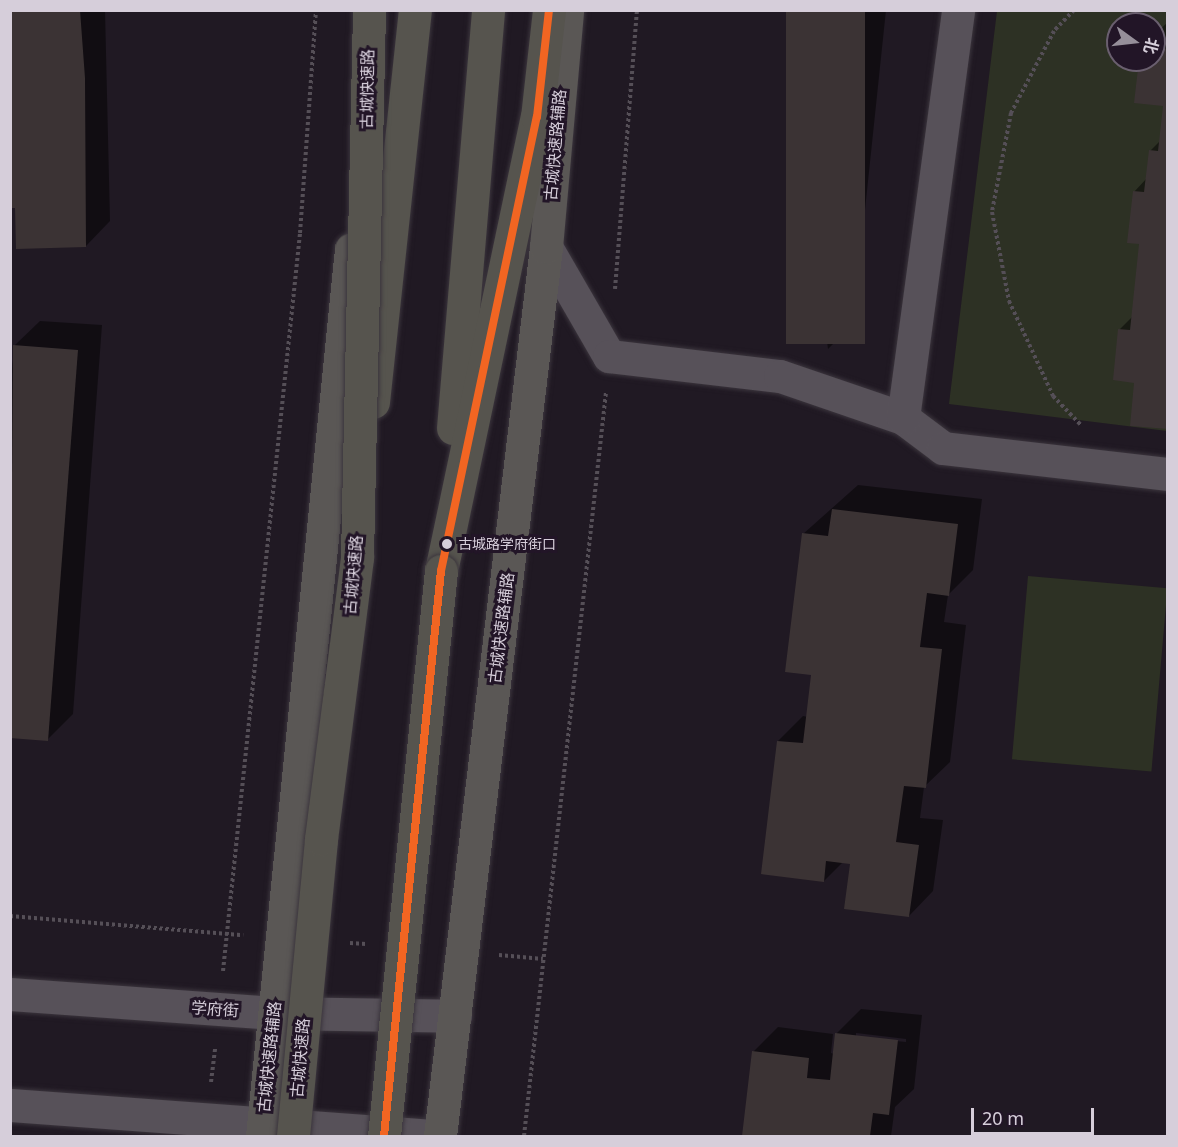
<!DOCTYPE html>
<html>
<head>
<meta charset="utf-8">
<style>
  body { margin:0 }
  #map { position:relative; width:1178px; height:1147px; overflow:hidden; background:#201923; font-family:"Noto Sans","Noto Sans SC",sans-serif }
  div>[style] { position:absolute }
  .green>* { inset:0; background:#2d3124; transform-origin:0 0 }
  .shadow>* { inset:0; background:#0007 }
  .building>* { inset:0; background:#3b3334; transform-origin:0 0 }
  .path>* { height:4px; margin-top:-2px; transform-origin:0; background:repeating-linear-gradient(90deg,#554f57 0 3px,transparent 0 6px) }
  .roads { filter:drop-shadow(0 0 2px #3b353d) drop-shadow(0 0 2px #3b353d) }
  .street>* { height:33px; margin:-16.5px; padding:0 16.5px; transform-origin:16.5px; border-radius:16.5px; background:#575159 }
  .secondary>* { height:33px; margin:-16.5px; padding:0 16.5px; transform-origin:16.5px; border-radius:16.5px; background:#575159 }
  .primary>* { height:33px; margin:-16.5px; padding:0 16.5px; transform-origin:16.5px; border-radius:16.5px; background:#5a5755 }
  .highway>* { height:33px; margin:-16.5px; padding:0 16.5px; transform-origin:16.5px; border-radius:16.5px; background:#56544e }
  .bridges { filter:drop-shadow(0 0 2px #3b353d) drop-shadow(0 0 2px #3b353d) }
  .highway-bridge>* { height:33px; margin:-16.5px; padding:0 16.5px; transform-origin:16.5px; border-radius:16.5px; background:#56544e }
  .bus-1>* { height:8px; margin:-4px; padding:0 4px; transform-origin:4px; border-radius:4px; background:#f26522 }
  .dots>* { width:16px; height:16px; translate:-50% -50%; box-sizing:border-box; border:3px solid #221527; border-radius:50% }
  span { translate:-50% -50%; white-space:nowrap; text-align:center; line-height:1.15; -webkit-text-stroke:6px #221527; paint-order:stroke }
  .bus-label { font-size:14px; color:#d6ceda }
  .left { translate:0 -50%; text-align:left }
  .street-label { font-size:16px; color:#d6ceda }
  .frame { position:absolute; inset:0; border:12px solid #d6ceda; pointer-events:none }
  .north { position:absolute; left:1106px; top:12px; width:60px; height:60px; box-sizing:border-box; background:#221527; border:2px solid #6a5f6f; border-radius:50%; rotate:105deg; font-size:16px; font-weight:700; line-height:24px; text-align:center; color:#d6ceda }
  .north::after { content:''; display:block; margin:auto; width:21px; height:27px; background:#968f9a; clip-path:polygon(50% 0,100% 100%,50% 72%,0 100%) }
  .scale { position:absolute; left:971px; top:1108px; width:123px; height:27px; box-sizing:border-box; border:3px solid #d6ceda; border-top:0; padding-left:8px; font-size:18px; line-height:21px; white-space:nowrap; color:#d6ceda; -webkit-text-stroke:4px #221527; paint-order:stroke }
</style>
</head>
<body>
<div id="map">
  <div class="green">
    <i style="clip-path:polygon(evenodd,997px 11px,1167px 11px,1167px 431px,949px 404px,997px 11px,1118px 24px,1154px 24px,1154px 60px,1118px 60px,1118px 24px)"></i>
    <i style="left:1028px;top:576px;width:140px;height:184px;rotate:5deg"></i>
  </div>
  <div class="shadow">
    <i style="clip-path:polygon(10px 10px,105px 10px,110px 221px,86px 246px)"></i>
    <i style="clip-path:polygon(788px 10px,886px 10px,853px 324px,828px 349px)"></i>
    <i style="clip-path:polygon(1168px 22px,1168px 428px,1136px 381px,1120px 329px,1133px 316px,1141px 243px,1134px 192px,1147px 178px,1150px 151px,1161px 140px,1165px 105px,1141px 60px,1154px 60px,1154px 35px)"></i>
    <i style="clip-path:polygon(40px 321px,102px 325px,73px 714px,48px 739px,10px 736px,10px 383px,15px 345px)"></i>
    <i style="clip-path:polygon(858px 485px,982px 499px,973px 570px,948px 595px,944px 622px,966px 625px,950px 762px,924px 787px,920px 818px,943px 820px,933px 891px,909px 916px,852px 863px,843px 862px,824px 881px,778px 741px,803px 716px,808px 717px,813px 673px,803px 534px)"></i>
    <i style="clip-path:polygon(evenodd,861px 1009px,922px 1015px,914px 1089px,895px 1107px,891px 1136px,744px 1136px,753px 1052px,778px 1027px,833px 1034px,831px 1053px,834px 1054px,837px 1033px,861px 1009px,856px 1033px,906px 1039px,906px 1042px,856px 1037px,856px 1033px)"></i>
  </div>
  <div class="building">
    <i style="clip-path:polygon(10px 10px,80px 10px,85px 78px,86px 247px,16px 249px,15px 208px,10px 208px)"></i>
    <i style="left:786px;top:10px;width:79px;height:334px"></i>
    <i style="clip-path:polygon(1154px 47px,1168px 49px,1168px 429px,1130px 426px,1134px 383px,1113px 380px,1118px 329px,1130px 330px,1139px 244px,1127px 243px,1133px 191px,1144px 192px,1149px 150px,1158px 151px,1163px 106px,1134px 103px,1139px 60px,1154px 60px)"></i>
    <i style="clip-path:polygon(13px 345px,78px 350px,48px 741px,10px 738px)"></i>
    <i style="clip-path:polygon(832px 509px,958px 524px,949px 596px,927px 593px,920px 647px,942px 649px,926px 788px,904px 786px,896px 842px,919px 845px,909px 917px,844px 909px,850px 864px,826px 861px,824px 882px,761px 874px,777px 741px,803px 743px,811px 675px,785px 672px,802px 533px,828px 536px)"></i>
    <i style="clip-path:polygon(835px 1033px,898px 1040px,889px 1115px,873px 1113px,870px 1136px,742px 1136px,752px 1051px,809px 1058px,807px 1078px,830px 1080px)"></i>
  </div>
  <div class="path">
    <i style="left:1074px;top:10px;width:29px;rotate:134deg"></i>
    <i style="left:1054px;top:31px;width:93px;rotate:117.7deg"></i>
    <i style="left:1011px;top:113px;width:101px;rotate:100.9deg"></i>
    <i style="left:992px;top:212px;width:91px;rotate:79.2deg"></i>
    <i style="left:1009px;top:301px;width:105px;rotate:65.1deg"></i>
    <i style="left:1053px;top:396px;width:40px;rotate:46deg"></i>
    <i style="left:615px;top:289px;width:280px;rotate:-85.5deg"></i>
    <i style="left:10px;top:916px;width:234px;rotate:4.7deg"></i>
    <i style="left:350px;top:943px;width:16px;rotate:4deg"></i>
    <i style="left:499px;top:955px;width:44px;rotate:5.2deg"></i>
    <i style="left:223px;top:971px;width:742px;rotate:-84.04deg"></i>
    <i style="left:300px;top:233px;width:224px;rotate:-85.9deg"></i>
    <i style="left:211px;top:1082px;width:35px;rotate:-83deg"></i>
    <i style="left:524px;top:1136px;width:749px;rotate:-83.71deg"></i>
  </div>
  <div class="roads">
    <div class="street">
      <i style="left:546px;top:247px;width:126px;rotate:60deg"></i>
      <i style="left:609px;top:356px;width:172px;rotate:6.7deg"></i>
      <i style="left:780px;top:376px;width:130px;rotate:18.9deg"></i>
      <i style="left:903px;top:418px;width:50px;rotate:36.9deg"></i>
      <i style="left:943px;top:448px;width:226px;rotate:6.6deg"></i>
      <i style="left:903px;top:418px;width:412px;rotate:-82.3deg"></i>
    </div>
    <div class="secondary">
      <i style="left:10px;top:994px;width:265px;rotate:4.1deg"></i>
      <i style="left:274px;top:1013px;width:181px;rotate:0.9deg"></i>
      <i style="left:10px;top:1105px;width:421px;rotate:4.2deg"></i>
    </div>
    <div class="primary">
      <i style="left:262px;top:1136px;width:891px;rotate:-84.27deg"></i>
      <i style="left:440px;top:1136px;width:895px;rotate:-83.2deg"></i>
      <i style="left:546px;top:247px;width:238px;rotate:-84.9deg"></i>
    </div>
    <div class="highway">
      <i style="left:373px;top:402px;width:394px;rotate:-83.9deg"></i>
      <i style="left:453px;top:428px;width:419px;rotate:-85.2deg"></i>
      <i style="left:441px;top:571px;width:464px;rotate:-78.1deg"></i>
      <i style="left:537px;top:117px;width:108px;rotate:-83.6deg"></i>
    </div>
  </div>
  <div class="bridges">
    <div class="highway-bridge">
      <i style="left:293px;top:1136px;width:298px;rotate:-84.6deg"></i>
      <i style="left:321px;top:839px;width:284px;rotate:-82.7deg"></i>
      <i style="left:357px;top:557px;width:547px;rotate:-88.74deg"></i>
      <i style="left:384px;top:1136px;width:568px;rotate:-84.24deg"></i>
    </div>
  </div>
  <div class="bus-1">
    <i style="left:384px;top:1136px;width:568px;rotate:-84.24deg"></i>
    <i style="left:441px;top:571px;width:464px;rotate:-78.1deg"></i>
    <i style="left:537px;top:117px;width:108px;rotate:-83.6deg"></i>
  </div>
  <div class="dots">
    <i style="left:447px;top:544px;background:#d6ceda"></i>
  </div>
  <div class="bus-label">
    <span class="left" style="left:458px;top:544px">古城路学府街口</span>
  </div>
  <div class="street-label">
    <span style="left:367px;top:89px;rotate:-89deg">古城快速路</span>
    <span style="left:555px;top:145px;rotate:-85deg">古城快速路辅路</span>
    <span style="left:353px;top:575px;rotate:-85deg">古城快速路</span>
    <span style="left:501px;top:628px;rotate:-83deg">古城快速路辅路</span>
    <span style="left:215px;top:1009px;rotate:4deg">学府街</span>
    <span style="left:269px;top:1057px;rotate:-84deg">古城快速路辅路</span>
    <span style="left:300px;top:1058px;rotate:-85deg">古城快速路</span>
  </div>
  <div class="frame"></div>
  <div class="north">北</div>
  <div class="scale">20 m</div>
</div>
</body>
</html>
